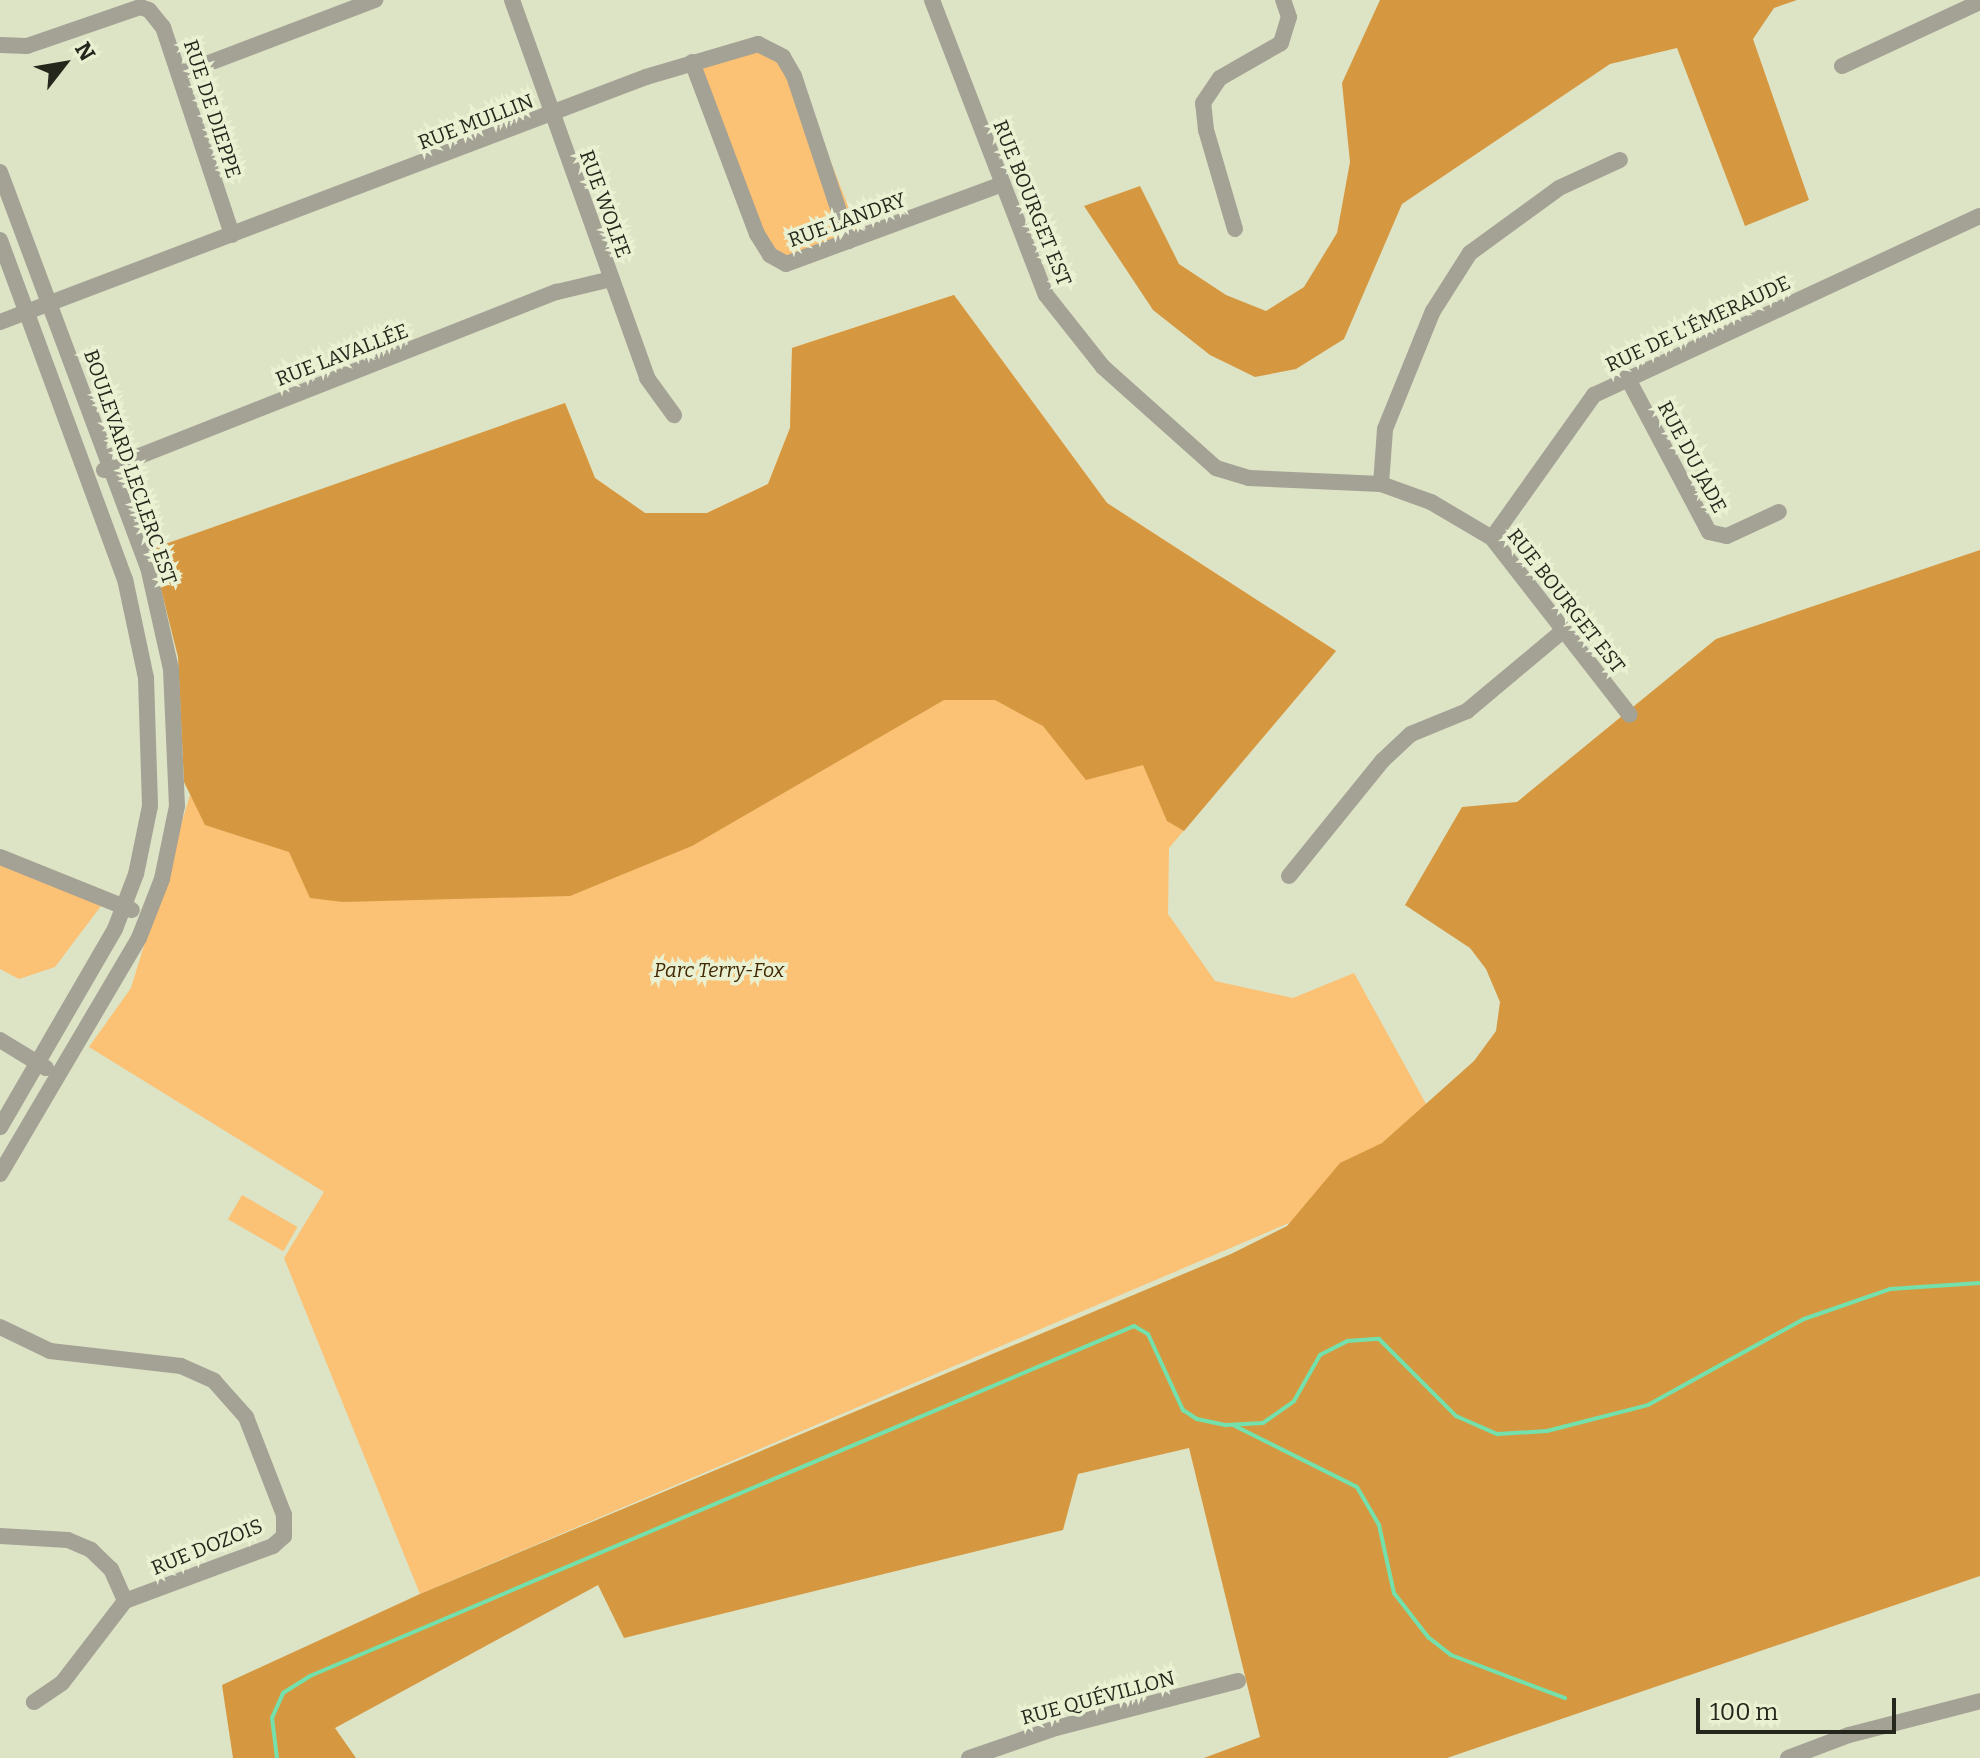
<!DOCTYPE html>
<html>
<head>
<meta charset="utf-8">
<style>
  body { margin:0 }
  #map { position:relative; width:1980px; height:1758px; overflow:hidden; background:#dde3c5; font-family:Bitter,serif }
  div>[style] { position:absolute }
  .green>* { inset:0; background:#fbc174; transform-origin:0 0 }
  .forest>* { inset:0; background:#d59840 }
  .stream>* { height:4px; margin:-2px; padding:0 2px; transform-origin:2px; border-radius:2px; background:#74e1ad }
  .minor>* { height:16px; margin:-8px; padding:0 8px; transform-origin:8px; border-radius:8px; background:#a4a195 }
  span { translate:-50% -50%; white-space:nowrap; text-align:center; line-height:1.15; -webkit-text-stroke:7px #eaf1d2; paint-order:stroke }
  .street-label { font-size:20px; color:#25271c }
  .park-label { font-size:20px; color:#422903; font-style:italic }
  .north { position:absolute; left:24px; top:24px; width:80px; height:80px; -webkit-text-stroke:6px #eaf1d2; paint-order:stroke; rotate:59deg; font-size:22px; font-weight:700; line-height:32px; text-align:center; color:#25271c }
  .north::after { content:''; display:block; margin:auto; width:28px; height:36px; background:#25271c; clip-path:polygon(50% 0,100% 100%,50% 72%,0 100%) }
  .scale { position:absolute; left:1696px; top:1698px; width:200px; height:36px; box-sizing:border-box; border:4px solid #25271c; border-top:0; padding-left:10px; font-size:24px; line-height:28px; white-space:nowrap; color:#25271c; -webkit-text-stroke:6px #eaf1d2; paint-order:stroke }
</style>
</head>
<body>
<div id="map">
  <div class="green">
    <i style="clip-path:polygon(750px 39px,794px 68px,861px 239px,772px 263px,699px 61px)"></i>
    <i style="clip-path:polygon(954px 295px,1107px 503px,1336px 651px,1169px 848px,1168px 914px,1215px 981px,1293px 998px,1354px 973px,1453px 1153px,420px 1594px,284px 1258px,324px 1192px,89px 1047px,131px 988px,191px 792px,565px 403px,595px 478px,645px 513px,707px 513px,768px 484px,790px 428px,792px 348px)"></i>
    <i style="clip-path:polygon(0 857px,107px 898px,55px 967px,19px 979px,0 969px)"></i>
    <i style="left:242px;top:1195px;width:64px;height:28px;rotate:30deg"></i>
  </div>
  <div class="forest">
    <i style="clip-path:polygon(1380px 0,1797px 0,1774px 8px,1753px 39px,1809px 200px,1745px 226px,1677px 48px,1610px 64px,1402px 204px,1344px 339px,1296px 369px,1255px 377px,1210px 355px,1153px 310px,1084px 206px,1140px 186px,1179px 264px,1226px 295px,1266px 311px,1304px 287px,1337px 233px,1350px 162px,1342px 83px)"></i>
    <i style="clip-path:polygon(954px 295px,1107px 503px,1336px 651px,1184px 831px,1167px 821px,1143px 765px,1086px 780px,1043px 726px,995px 700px,944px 700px,692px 846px,570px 896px,343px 902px,310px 898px,289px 852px,205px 825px,184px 782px,178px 657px,151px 549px,565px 403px,595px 478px,645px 513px,707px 513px,768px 484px,790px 428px,792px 348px)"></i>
    <i style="clip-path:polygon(1980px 550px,1980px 1576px,1447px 1758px,1204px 1758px,1260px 1737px,1189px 1448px,1078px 1474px,1063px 1530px,624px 1638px,598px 1585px,335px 1728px,356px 1758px,233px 1758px,222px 1685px,420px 1594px,1231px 1254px,1287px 1226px,1340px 1163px,1382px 1143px,1474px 1061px,1496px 1031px,1500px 1002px,1486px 969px,1470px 948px,1405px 905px,1462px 807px,1517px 802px,1716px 639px)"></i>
  </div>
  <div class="stream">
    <i style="left:1235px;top:1426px;width:136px;rotate:26.6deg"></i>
    <i style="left:1357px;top:1487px;width:44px;rotate:59.9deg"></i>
    <i style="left:1379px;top:1525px;width:70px;rotate:77.6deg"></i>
    <i style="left:1394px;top:1593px;width:56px;rotate:52.3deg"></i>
    <i style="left:1428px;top:1637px;width:29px;rotate:38deg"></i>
    <i style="left:1451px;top:1655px;width:122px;rotate:20.7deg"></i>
    <i style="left:277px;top:1758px;width:40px;rotate:-97.1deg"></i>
    <i style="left:272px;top:1718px;width:27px;rotate:-66deg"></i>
    <i style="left:283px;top:1693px;width:32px;rotate:-32deg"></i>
    <i style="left:310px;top:1676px;width:895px;rotate:-23.01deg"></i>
    <i style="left:1134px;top:1326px;width:16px;rotate:30deg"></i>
    <i style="left:1148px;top:1334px;width:84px;rotate:65.3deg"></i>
    <i style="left:1183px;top:1410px;width:17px;rotate:33deg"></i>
    <i style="left:1197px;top:1419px;width:30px;rotate:12deg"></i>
    <i style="left:1226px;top:1425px;width:37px;rotate:-3deg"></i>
    <i style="left:1263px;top:1423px;width:38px;rotate:-35deg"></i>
    <i style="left:1294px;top:1401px;width:53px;rotate:-60.5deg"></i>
    <i style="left:1320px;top:1355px;width:30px;rotate:-27deg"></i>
    <i style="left:1347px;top:1341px;width:32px;rotate:-4deg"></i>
    <i style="left:1379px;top:1339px;width:109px;rotate:45deg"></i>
    <i style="left:1456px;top:1416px;width:45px;rotate:23.7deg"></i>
    <i style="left:1497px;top:1434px;width:50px;rotate:-3.4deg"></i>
    <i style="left:1547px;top:1431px;width:104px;rotate:-14.4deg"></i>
    <i style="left:1648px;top:1405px;width:178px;rotate:-28.9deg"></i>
    <i style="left:1804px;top:1319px;width:91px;rotate:-19.2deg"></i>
    <i style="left:1890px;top:1289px;width:90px;rotate:-3.8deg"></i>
  </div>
  <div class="minor">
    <i style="left:512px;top:0;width:401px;rotate:70.3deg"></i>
    <i style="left:647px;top:378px;width:46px;rotate:53.9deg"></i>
    <i style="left:932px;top:0;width:316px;rotate:68.9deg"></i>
    <i style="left:1046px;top:295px;width:92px;rotate:51.6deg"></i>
    <i style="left:1103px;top:367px;width:152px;rotate:41.8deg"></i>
    <i style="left:1216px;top:468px;width:34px;rotate:17deg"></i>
    <i style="left:1249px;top:478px;width:132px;rotate:2.6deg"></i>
    <i style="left:1381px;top:484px;width:53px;rotate:19.8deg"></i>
    <i style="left:1431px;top:502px;width:71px;rotate:30.5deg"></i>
    <i style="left:1492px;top:538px;width:224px;rotate:52.1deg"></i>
    <i style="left:0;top:45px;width:27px;rotate:2deg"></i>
    <i style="left:27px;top:46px;width:120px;rotate:-19deg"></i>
    <i style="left:140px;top:7px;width:9px;rotate:18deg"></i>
    <i style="left:149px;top:10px;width:22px;rotate:51deg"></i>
    <i style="left:163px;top:27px;width:219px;rotate:71.6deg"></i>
    <i style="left:692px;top:62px;width:184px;rotate:69.3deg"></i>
    <i style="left:757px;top:234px;width:25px;rotate:58deg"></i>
    <i style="left:770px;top:255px;width:18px;rotate:29deg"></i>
    <i style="left:786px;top:264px;width:228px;rotate:-20.3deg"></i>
    <i style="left:1842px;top:66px;width:152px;rotate:-24.9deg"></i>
    <i style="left:180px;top:74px;width:209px;rotate:-20.8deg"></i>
    <i style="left:0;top:172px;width:422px;rotate:69.5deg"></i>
    <i style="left:148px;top:567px;width:105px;rotate:77.3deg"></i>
    <i style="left:171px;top:669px;width:137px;rotate:87.5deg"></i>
    <i style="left:177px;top:806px;width:75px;rotate:101.6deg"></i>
    <i style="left:162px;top:879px;width:63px;rotate:111.3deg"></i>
    <i style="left:139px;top:938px;width:274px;rotate:120.5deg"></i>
    <i style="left:1235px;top:229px;width:103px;rotate:-106.3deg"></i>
    <i style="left:1206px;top:130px;width:27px;rotate:-96deg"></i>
    <i style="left:1203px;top:103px;width:30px;rotate:-56deg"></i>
    <i style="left:1220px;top:78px;width:70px;rotate:-29.8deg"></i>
    <i style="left:1281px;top:43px;width:27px;rotate:-73deg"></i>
    <i style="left:1289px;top:17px;width:18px;rotate:-109deg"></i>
    <i style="left:0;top:240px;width:361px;rotate:69.8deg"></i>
    <i style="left:125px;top:579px;width:101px;rotate:78deg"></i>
    <i style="left:146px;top:678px;width:128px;rotate:88.2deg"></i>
    <i style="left:150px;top:806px;width:69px;rotate:101.6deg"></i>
    <i style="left:136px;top:874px;width:59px;rotate:110.9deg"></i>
    <i style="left:115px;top:929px;width:229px;rotate:120.1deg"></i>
    <i style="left:0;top:322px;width:691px;rotate:-20.77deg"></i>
    <i style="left:646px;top:77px;width:117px;rotate:-16.4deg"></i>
    <i style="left:758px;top:44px;width:28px;rotate:27deg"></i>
    <i style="left:783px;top:57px;width:22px;rotate:60deg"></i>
    <i style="left:794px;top:76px;width:174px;rotate:71.6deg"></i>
    <i style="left:1627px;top:377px;width:175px;rotate:62.1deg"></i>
    <i style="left:1709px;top:532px;width:18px;rotate:13deg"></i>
    <i style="left:1727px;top:536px;width:57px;rotate:-24.8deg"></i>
    <i style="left:104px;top:470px;width:487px;rotate:-21.5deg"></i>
    <i style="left:557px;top:292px;width:56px;rotate:-13.5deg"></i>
    <i style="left:1381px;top:484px;width:55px;rotate:-85.8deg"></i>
    <i style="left:1385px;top:429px;width:127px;rotate:-67.9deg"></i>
    <i style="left:1433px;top:311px;width:69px;rotate:-57.5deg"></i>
    <i style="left:1470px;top:253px;width:110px;rotate:-36.1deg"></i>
    <i style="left:1559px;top:188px;width:67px;rotate:-24.7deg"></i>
    <i style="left:1492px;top:538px;width:176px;rotate:-54.5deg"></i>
    <i style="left:1594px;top:395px;width:425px;rotate:-24.9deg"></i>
    <i style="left:0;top:857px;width:142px;rotate:21.9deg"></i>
    <i style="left:1289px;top:876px;width:148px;rotate:-51deg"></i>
    <i style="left:1382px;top:761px;width:40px;rotate:-43deg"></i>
    <i style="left:1411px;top:734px;width:61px;rotate:-22.3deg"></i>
    <i style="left:1467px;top:711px;width:126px;rotate:-39.9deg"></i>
    <i style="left:0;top:1040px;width:54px;rotate:31.3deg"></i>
    <i style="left:0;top:1327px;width:55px;rotate:25.6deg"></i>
    <i style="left:50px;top:1351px;width:132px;rotate:6.5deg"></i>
    <i style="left:181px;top:1366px;width:36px;rotate:24deg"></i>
    <i style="left:214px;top:1381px;width:48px;rotate:48.4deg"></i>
    <i style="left:246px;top:1417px;width:105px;rotate:68.8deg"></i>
    <i style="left:284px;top:1515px;width:21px;rotate:90deg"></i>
    <i style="left:284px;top:1536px;width:15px;rotate:138deg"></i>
    <i style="left:273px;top:1546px;width:158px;rotate:159.6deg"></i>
    <i style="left:125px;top:1601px;width:103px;rotate:127.5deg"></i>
    <i style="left:62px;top:1683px;width:34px;rotate:146deg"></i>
    <i style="left:0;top:1536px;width:68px;rotate:3.4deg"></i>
    <i style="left:68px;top:1540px;width:25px;rotate:23deg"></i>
    <i style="left:91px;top:1550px;width:28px;rotate:44deg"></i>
    <i style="left:111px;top:1569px;width:35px;rotate:66deg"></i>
    <i style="left:969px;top:1758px;width:92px;rotate:-19deg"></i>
    <i style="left:1056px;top:1728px;width:188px;rotate:-14.5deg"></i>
    <i style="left:1788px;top:1758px;width:65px;rotate:-20.7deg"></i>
    <i style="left:1849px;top:1735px;width:135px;rotate:-14.5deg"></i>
  </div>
  <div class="street-label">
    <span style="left:212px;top:109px;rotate:72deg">RUE DE DIEPPE</span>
    <span style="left:476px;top:122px;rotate:-21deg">RUE MULLIN</span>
    <span style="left:1032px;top:203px;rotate:68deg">RUE BOURGET EST</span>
    <span style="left:605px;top:204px;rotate:70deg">RUE WOLFE</span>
    <span style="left:847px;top:220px;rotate:-20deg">RUE LANDRY</span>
    <span style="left:1698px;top:324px;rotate:-25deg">RUE DE L'ÉMERAUDE</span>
    <span style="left:342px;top:355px;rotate:-21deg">RUE LAVALLÉE</span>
    <span style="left:1692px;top:457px;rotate:62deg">RUE DU JADE</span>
    <span style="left:130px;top:467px;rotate:71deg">BOULEVARD LECLERC EST</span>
    <span style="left:1566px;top:601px;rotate:52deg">RUE BOURGET EST</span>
    <span style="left:207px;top:1547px;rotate:-22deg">RUE DOZOIS</span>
    <span style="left:1098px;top:1698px;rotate:-15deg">RUE QUÉVILLON</span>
  </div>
  <div class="park-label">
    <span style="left:719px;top:970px">Parc Terry-Fox</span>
  </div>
  <div class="north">N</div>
  <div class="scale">100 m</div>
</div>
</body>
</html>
